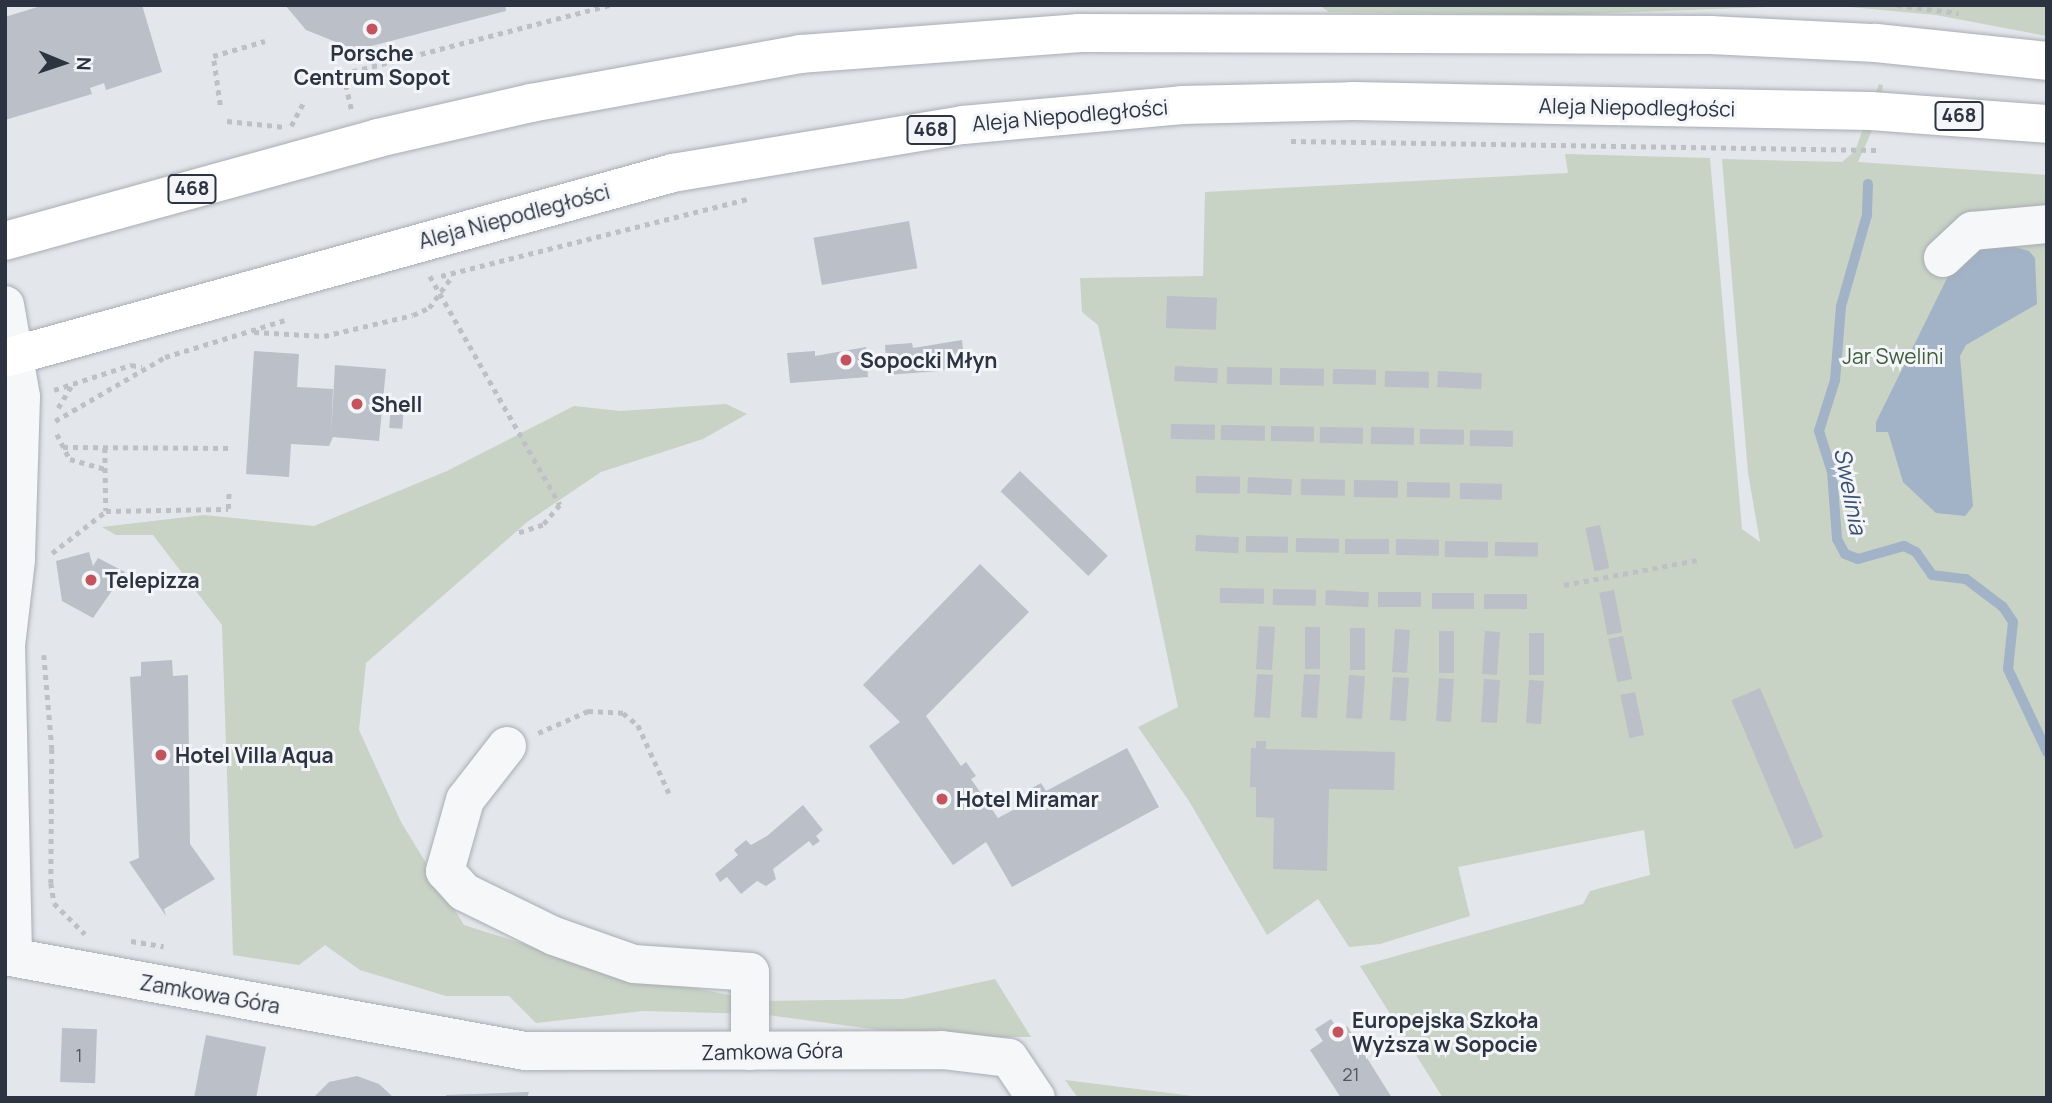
<!DOCTYPE html>
<html>
<head>
<meta charset="utf-8">
<style>
  body { margin:0 }
  #map { position:relative; width:2052px; height:1103px; overflow:hidden; background:#e3e6ea; font-family:Manrope,sans-serif }
  div>[style] { position:absolute }
  .green>* { inset:0; background:#c8d3c5 }
  .water>* { inset:0; background:#a2b2c7 }
  .stream>* { height:10px; margin:-5px; padding:0 5px; transform-origin:5px; border-radius:5px; background:#a2b2c7 }
  .building>* { inset:0; background:#bbbfc7; transform-origin:0 0 }
  .path>* { height:4.5px; margin-top:-2.25px; transform-origin:0; background:repeating-linear-gradient(90deg,#bdc0c5 0 5px,transparent 0 10px) }
  .roads { filter:drop-shadow(0 0 2px #a8adb4) drop-shadow(0 0 2px #a8adb4) }
  .minor>* { height:38px; margin:-19px; padding:0 19px; transform-origin:19px; border-radius:19px; background:#f6f7f9 }
  .major>* { height:38px; margin:-19px; padding:0 19px; transform-origin:19px; border-radius:19px; background:#fff }
  .dots>* { width:19px; height:19px; translate:-50% -50%; box-sizing:border-box; border:4px solid #f3f5f8; border-radius:50% }
  span { translate:-50% -50%; white-space:nowrap; text-align:center; line-height:1.15; -webkit-text-stroke:6px #f3f5f8; paint-order:stroke }
  .number-label { font-size:18px; color:#505662 }
  .number-label span { -webkit-text-stroke-width:0 }
  .shield-label span { padding:2px 5px; background:#f3f5f8; border:2px solid; border-radius:5px; -webkit-text-stroke-width:0 }
  .shield-label { font-size:19px; color:#2c3341; font-weight:700 }
  .poi-label { font-size:21px; color:#2c3341; font-weight:700 }
  .left { translate:0 -50%; text-align:left }
  .street-label { font-size:21px; color:#2c3341 }
  .park-label { font-size:21px; color:#3f5c3b }
  .water-label { font-size:23px; color:#3a5072; font-style:italic }
  .frame { position:absolute; inset:0; border:7px solid #2c3341; pointer-events:none }
  .north { position:absolute; left:28px; top:28px; width:70px; height:70px; -webkit-text-stroke:5px #f3f5f8; paint-order:stroke; rotate:92deg; font-size:19px; font-weight:700; line-height:28px; text-align:center; color:#2c3341 }
  .north::after { content:''; display:block; margin:auto; width:24px; height:32px; background:#2c3341; clip-path:polygon(50% 0,100% 100%,50% 72%,0 100%) }
</style>
</head>
<body>
<div id="map">
  <div class="green">
    <i style="clip-path:polygon(1319px 5px,1819px 5px,1557px 15px,1329px 12px)"></i>
    <i style="clip-path:polygon(1828px 5px,2047px 5px,2047px 36px,1936px 15px)"></i>
    <i style="clip-path:polygon(1879px 84px,1883px 85px,1878px 117px,1858px 162px,2047px 175px,2047px 1098px,1443px 1098px,1360px 966px,1583px 904px,1590px 891px,1650px 875px,1644px 830px,1458px 867px,1470px 916px,1380px 944px,1349px 947px,1318px 899px,1267px 935px,1189px 801px,1138px 727px,1178px 707px,1098px 325px,1082px 312px,1080px 278px,1203px 276px,1205px 192px,1568px 173px,1565px 154px,1710px 158px,1742px 529px,1760px 542px,1748px 473px,1722px 159px,1842px 162px,1855px 151px)"></i>
    <i style="clip-path:polygon(726px 404px,747px 414px,703px 439px,601px 472px,527px 522px,366px 663px,359px 730px,401px 822px,464px 925px,613px 972px,760px 1001px,903px 999px,995px 979px,1031px 1037px,932px 1037px,760px 1014px,643px 1011px,536px 1023px,509px 996px,446px 996px,360px 970px,325px 945px,299px 965px,233px 955px,222px 625px,153px 535px,116px 535px,102px 527px,204px 515px,314px 526px,447px 471px,574px 406px,620px 411px)"></i>
    <i style="clip-path:polygon(1065px 1080px,1209px 1098px,1078px 1098px)"></i>
  </div>
  <div class="water">
    <i style="clip-path:polygon(2004px 244px,2029px 251px,2035px 258px,2037px 304px,1966px 345px,1960px 356px,1973px 506px,1965px 516px,1936px 513px,1903px 482px,1888px 432px,1876px 432px,1876px 422px,1958px 256px,1978px 246px)"></i>
  </div>
  <div class="stream">
    <i style="left:1868px;top:184px;width:31px;rotate:92deg"></i>
    <i style="left:1867px;top:215px;width:95px;rotate:105.9deg"></i>
    <i style="left:1841px;top:306px;width:74px;rotate:94.6deg"></i>
    <i style="left:1835px;top:380px;width:53px;rotate:107.4deg"></i>
    <i style="left:1819px;top:431px;width:43px;rotate:72.4deg"></i>
    <i style="left:1832px;top:472px;width:67px;rotate:85.7deg"></i>
    <i style="left:1837px;top:539px;width:17px;rotate:62deg"></i>
    <i style="left:1845px;top:554px;width:14px;rotate:21deg"></i>
    <i style="left:1858px;top:559px;width:48px;rotate:-15.8deg"></i>
    <i style="left:1904px;top:546px;width:13px;rotate:27deg"></i>
    <i style="left:1916px;top:552px;width:28px;rotate:55deg"></i>
    <i style="left:1932px;top:575px;width:34px;rotate:7deg"></i>
    <i style="left:1966px;top:579px;width:46px;rotate:37.1deg"></i>
    <i style="left:2003px;top:607px;width:18px;rotate:56deg"></i>
    <i style="left:2013px;top:622px;width:47px;rotate:96.1deg"></i>
    <i style="left:2008px;top:669px;width:92px;rotate:64.8deg"></i>
  </div>
  <div class="building">
    <i style="clip-path:polygon(44px 5px,142px 5px,162px 72px,106px 90px,104px 83px,90px 88px,92px 94px,5px 120px,5px 17px)"></i>
    <i style="clip-path:polygon(285px 5px,505px 5px,506px 11px,356px 50px,306px 30px)"></i>
    <i style="left:909px;top:221px;width:48px;height:97px;rotate:80deg"></i>
    <i style="left:1167px;top:296px;width:50px;height:32px;rotate:2deg"></i>
    <i style="clip-path:polygon(962px 340px,965px 369px,887px 375px,885px 345px,912px 343px,913px 348px)"></i>
    <i style="clip-path:polygon(866px 347px,868px 377px,790px 383px,787px 353px,815px 351px,815px 356px)"></i>
    <i style="clip-path:polygon(254px 351px,299px 354px,297px 387px,333px 389px,331px 436px,335px 365px,386px 369px,379px 441px,333px 437px,329px 446px,291px 444px,289px 477px,246px 474px)"></i>
    <i style="left:1175px;top:366px;width:43px;height:15px;rotate:3deg"></i>
    <i style="left:1227px;top:367px;width:45px;height:17px;rotate:1deg"></i>
    <i style="left:1280px;top:368px;width:44px;height:17px;rotate:1deg"></i>
    <i style="left:1333px;top:369px;width:43px;height:15px;rotate:1deg"></i>
    <i style="left:1385px;top:371px;width:44px;height:16px;rotate:1deg"></i>
    <i style="left:1438px;top:371px;width:44px;height:16px;rotate:3deg"></i>
    <i style="left:391px;top:403px;width:13px;height:25px;rotate:4deg"></i>
    <i style="left:1171px;top:424px;width:44px;height:15px;rotate:1deg"></i>
    <i style="left:1221px;top:425px;width:44px;height:15px;rotate:1deg"></i>
    <i style="left:1271px;top:426px;width:43px;height:15px;rotate:1deg"></i>
    <i style="left:1320px;top:427px;width:43px;height:16px;rotate:1deg"></i>
    <i style="left:1371px;top:427px;width:43px;height:17px;rotate:1deg"></i>
    <i style="left:1420px;top:429px;width:44px;height:15px;rotate:1deg"></i>
    <i style="left:1470px;top:430px;width:43px;height:16px;rotate:1deg"></i>
    <i style="left:1020px;top:471px;width:122px;height:28px;rotate:44deg"></i>
    <i style="left:1196px;top:476px;width:44px;height:17px;rotate:1deg"></i>
    <i style="left:1248px;top:477px;width:44px;height:16px;rotate:3deg"></i>
    <i style="left:1301px;top:479px;width:44px;height:16px;rotate:1deg"></i>
    <i style="left:1354px;top:480px;width:44px;height:17px;rotate:1deg"></i>
    <i style="left:1407px;top:482px;width:43px;height:15px;rotate:1deg"></i>
    <i style="left:1460px;top:483px;width:42px;height:16px;rotate:1deg"></i>
    <i style="left:1600px;top:525px;width:44px;height:15px;rotate:78deg"></i>
    <i style="left:1196px;top:535px;width:43px;height:16px;rotate:3deg"></i>
    <i style="left:1246px;top:536px;width:42px;height:16px;rotate:1deg"></i>
    <i style="left:1296px;top:538px;width:43px;height:14px;rotate:1deg"></i>
    <i style="left:1345px;top:539px;width:44px;height:15px"></i>
    <i style="left:1396px;top:539px;width:43px;height:16px;rotate:1deg"></i>
    <i style="left:1445px;top:541px;width:43px;height:16px;rotate:1deg"></i>
    <i style="left:1495px;top:542px;width:43px;height:14px;rotate:1deg"></i>
    <i style="clip-path:polygon(89px 552px,93px 566px,98px 558px,125px 572px,93px 618px,62px 601px,56px 561px)"></i>
    <i style="clip-path:polygon(980px 564px,1029px 612px,926px 716px,961px 766px,966px 762px,976px 776px,971px 779px,998px 818px,1037px 797px,1032px 788px,1041px 783px,1046px 791px,1127px 748px,1159px 807px,1012px 887px,986px 842px,953px 865px,869px 746px,900px 722px,863px 685px)"></i>
    <i style="left:1220px;top:588px;width:44px;height:15px;rotate:1deg"></i>
    <i style="left:1273px;top:589px;width:43px;height:16px;rotate:1deg"></i>
    <i style="left:1326px;top:590px;width:43px;height:15px;rotate:3deg"></i>
    <i style="left:1614px;top:590px;width:43px;height:15px;rotate:79deg"></i>
    <i style="left:1378px;top:592px;width:43px;height:15px"></i>
    <i style="left:1432px;top:593px;width:42px;height:16px"></i>
    <i style="left:1484px;top:594px;width:43px;height:15px"></i>
    <i style="left:1259px;top:626px;width:16px;height:43px;rotate:4deg"></i>
    <i style="left:1305px;top:627px;width:15px;height:42px"></i>
    <i style="left:1350px;top:628px;width:15px;height:42px"></i>
    <i style="left:1395px;top:629px;width:15px;height:43px;rotate:4deg"></i>
    <i style="left:1439px;top:631px;width:15px;height:42px"></i>
    <i style="left:1485px;top:631px;width:15px;height:43px;rotate:4deg"></i>
    <i style="left:1529px;top:633px;width:15px;height:42px"></i>
    <i style="left:1623px;top:636px;width:44px;height:15px;rotate:78deg"></i>
    <i style="clip-path:polygon(172px 660px,173px 676px,188px 675px,190px 844px,215px 879px,164px 909px,166px 916px,129px 862px,139px 858px,130px 677px,141px 676px,141px 662px)"></i>
    <i style="left:1257px;top:674px;width:16px;height:43px;rotate:4deg"></i>
    <i style="left:1304px;top:674px;width:16px;height:43px;rotate:4deg"></i>
    <i style="left:1349px;top:675px;width:16px;height:43px;rotate:4deg"></i>
    <i style="left:1393px;top:677px;width:16px;height:43px;rotate:4deg"></i>
    <i style="left:1439px;top:678px;width:15px;height:43px;rotate:4deg"></i>
    <i style="left:1484px;top:679px;width:16px;height:43px;rotate:4deg"></i>
    <i style="left:1529px;top:680px;width:15px;height:43px;rotate:4deg"></i>
    <i style="left:1760px;top:688px;width:162px;height:31px;rotate:67deg"></i>
    <i style="left:1635px;top:692px;width:44px;height:15px;rotate:78deg"></i>
    <i style="clip-path:polygon(1256px 741px,1266px 741px,1266px 749px,1395px 752px,1394px 790px,1329px 789px,1327px 871px,1273px 869px,1274px 818px,1256px 817px,1256px 787px,1250px 787px,1251px 748px,1256px 748px)"></i>
    <i style="clip-path:polygon(803px 805px,823px 830px,816px 836px,820px 841px,813px 846px,809px 841px,773px 869px,776px 879px,766px 886px,757px 881px,741px 894px,727px 877px,720px 882px,715px 874px,738px 855px,734px 850px,746px 840px,751px 845px,767px 836px)"></i>
    <i style="clip-path:polygon(1331px 1019px,1339px 1031px,1347px 1026px,1392px 1098px,1341px 1098px,1310px 1050px,1323px 1041px,1315px 1029px)"></i>
    <i style="left:62px;top:1028px;width:35px;height:54px;rotate:2deg"></i>
    <i style="clip-path:polygon(206px 1035px,266px 1047px,256px 1098px,194px 1098px)"></i>
    <i style="clip-path:polygon(357px 1076px,379px 1084px,394px 1098px,313px 1098px,329px 1082px)"></i>
    <i style="clip-path:polygon(529px 1092px,527px 1098px,446px 1098px,446px 1095px)"></i>
  </div>
  <div class="path">
    <i style="left:1897px;top:5px;width:62px;rotate:7.5deg"></i>
    <i style="left:220px;top:105px;width:49px;rotate:-98.1deg"></i>
    <i style="left:213px;top:56px;width:54px;rotate:-16.1deg"></i>
    <i style="left:351px;top:109px;width:36px;rotate:-103deg"></i>
    <i style="left:343px;top:74px;width:276px;rotate:-14.5deg"></i>
    <i style="left:227px;top:121px;width:58px;rotate:5.9deg"></i>
    <i style="left:291px;top:126px;width:26px;rotate:-62deg"></i>
    <i style="left:1291px;top:141px;width:586px;rotate:0.88deg"></i>
    <i style="left:430px;top:276px;width:263px;rotate:60.4deg"></i>
    <i style="left:560px;top:505px;width:26px;rotate:130deg"></i>
    <i style="left:543px;top:525px;width:28px;rotate:162deg"></i>
    <i style="left:441px;top:276px;width:317px;rotate:-14.1deg"></i>
    <i style="left:254px;top:332px;width:70px;rotate:3.3deg"></i>
    <i style="left:324px;top:336px;width:91px;rotate:-13.3deg"></i>
    <i style="left:413px;top:315px;width:17px;rotate:-24deg"></i>
    <i style="left:429px;top:308px;width:39px;rotate:-54deg"></i>
    <i style="left:54px;top:390px;width:81px;rotate:-18deg"></i>
    <i style="left:131px;top:365px;width:11px;rotate:10deg"></i>
    <i style="left:58px;top:408px;width:26px;rotate:-59deg"></i>
    <i style="left:55px;top:421px;width:127px;rotate:-30.2deg"></i>
    <i style="left:165px;top:357px;width:126px;rotate:-17.1deg"></i>
    <i style="left:57px;top:434px;width:28px;rotate:63deg"></i>
    <i style="left:70px;top:459px;width:36px;rotate:16deg"></i>
    <i style="left:63px;top:447px;width:168px;rotate:0.3deg"></i>
    <i style="left:105px;top:448px;width:63px;rotate:89.1deg"></i>
    <i style="left:52px;top:553px;width:68px;rotate:-37.9deg"></i>
    <i style="left:106px;top:511px;width:122px;rotate:-0.9deg"></i>
    <i style="left:228px;top:509px;width:17px;rotate:-87deg"></i>
    <i style="left:1564px;top:585px;width:135px;rotate:-10.6deg"></i>
    <i style="left:44px;top:655px;width:94px;rotate:85.1deg"></i>
    <i style="left:52px;top:749px;width:134px;rotate:90.4deg"></i>
    <i style="left:51px;top:883px;width:20px;rotate:81deg"></i>
    <i style="left:54px;top:903px;width:44px;rotate:45deg"></i>
    <i style="left:538px;top:733px;width:55px;rotate:-23.7deg"></i>
    <i style="left:588px;top:711px;width:35px;rotate:3deg"></i>
    <i style="left:623px;top:713px;width:19px;rotate:39deg"></i>
    <i style="left:638px;top:725px;width:75px;rotate:65.5deg"></i>
    <i style="left:131px;top:941px;width:33px;rotate:9deg"></i>
  </div>
  <div class="roads">
    <div class="minor">
      <i style="left:1943px;top:258px;width:40px;rotate:-43deg"></i>
      <i style="left:1972px;top:231px;width:75px;rotate:-5.3deg"></i>
      <i style="left:5px;top:305px;width:93px;rotate:80.1deg"></i>
      <i style="left:21px;top:397px;width:163px;rotate:91.8deg"></i>
      <i style="left:16px;top:560px;width:86px;rotate:96.7deg"></i>
      <i style="left:6px;top:645px;width:310px;rotate:88.7deg"></i>
      <i style="left:507px;top:746px;width:68px;rotate:127.9deg"></i>
      <i style="left:465px;top:800px;width:74px;rotate:105.7deg"></i>
      <i style="left:445px;top:871px;width:28px;rotate:48deg"></i>
      <i style="left:464px;top:892px;width:100px;rotate:26.1deg"></i>
      <i style="left:554px;top:936px;width:85px;rotate:19.3deg"></i>
      <i style="left:634px;top:964px;width:116px;rotate:3.9deg"></i>
      <i style="left:750px;top:972px;width:79px;rotate:90deg"></i>
      <i style="left:5px;top:956px;width:529px;rotate:10.35deg"></i>
      <i style="left:525px;top:1051px;width:417px;rotate:-0.1deg"></i>
      <i style="left:942px;top:1050px;width:67px;rotate:6.8deg"></i>
      <i style="left:1009px;top:1058px;width:48px;rotate:56deg"></i>
    </div>
    <div class="major">
      <i style="left:5px;top:241px;width:387px;rotate:-15.4deg"></i>
      <i style="left:378px;top:138px;width:157px;rotate:-12.9deg"></i>
      <i style="left:531px;top:103px;width:274px;rotate:-10.3deg"></i>
      <i style="left:801px;top:54px;width:278px;rotate:-4.3deg"></i>
      <i style="left:1078px;top:33px;width:632px;rotate:0.18deg"></i>
      <i style="left:1710px;top:35px;width:166px;rotate:2.8deg"></i>
      <i style="left:1876px;top:43px;width:172px;rotate:6deg"></i>
      <i style="left:5px;top:358px;width:693px;rotate:-15.48deg"></i>
      <i style="left:673px;top:173px;width:294px;rotate:-9.4deg"></i>
      <i style="left:963px;top:125px;width:220px;rotate:-5.2deg"></i>
      <i style="left:1182px;top:105px;width:171px;rotate:-1.3deg"></i>
      <i style="left:1353px;top:101px;width:518px;rotate:1.11deg"></i>
      <i style="left:1871px;top:111px;width:176px;rotate:4.2deg"></i>
    </div>
  </div>
  <div class="dots">
    <i style="left:372px;top:29px;background:#c3545f"></i>
    <i style="left:846px;top:360px;background:#c3545f"></i>
    <i style="left:357px;top:404px;background:#c3545f"></i>
    <i style="left:91px;top:580px;background:#c3545f"></i>
    <i style="left:161px;top:755px;background:#c3545f"></i>
    <i style="left:942px;top:799px;background:#c3545f"></i>
    <i style="left:1338px;top:1032px;background:#c3545f"></i>
  </div>
  <div class="number-label">
    <span style="left:79px;top:1055px">1</span>
    <span style="left:1351px;top:1074px">21</span>
  </div>
  <div class="shield-label">
    <span style="left:1959px;top:116px">468</span>
    <span style="left:931px;top:130px">468</span>
    <span style="left:192px;top:189px">468</span>
  </div>
  <div class="poi-label">
    <span style="left:372px;top:65px">Porsche<br>Centrum Sopot</span>
    <span class="left" style="left:860px;top:360px">Sopocki Młyn</span>
    <span class="left" style="left:371px;top:404px">Shell</span>
    <span class="left" style="left:105px;top:580px">Telepizza</span>
    <span class="left" style="left:175px;top:755px">Hotel Villa Aqua</span>
    <span class="left" style="left:956px;top:799px">Hotel Miramar</span>
    <span class="left" style="left:1352px;top:1032px">Europejska Szkoła<br>Wyższa w Sopocie</span>
  </div>
  <div class="street-label">
    <span style="left:1637px;top:107px;rotate:1deg">Aleja Niepodległości</span>
    <span style="left:1070px;top:115px;rotate:-5deg">Aleja Niepodległości</span>
    <span style="left:514px;top:216px;rotate:-15deg">Aleja Niepodległości</span>
    <span style="left:210px;top:994px;rotate:10deg">Zamkowa Góra</span>
    <span style="left:772px;top:1051px;rotate:-1deg">Zamkowa Góra</span>
  </div>
  <div class="park-label">
    <span style="left:1893px;top:356px">Jar Swelini</span>
  </div>
  <div class="water-label">
    <span style="left:1851px;top:491px;rotate:79deg">Swelinia</span>
  </div>
  <div class="frame"></div>
  <div class="north">N</div>
</div>
</body>
</html>
